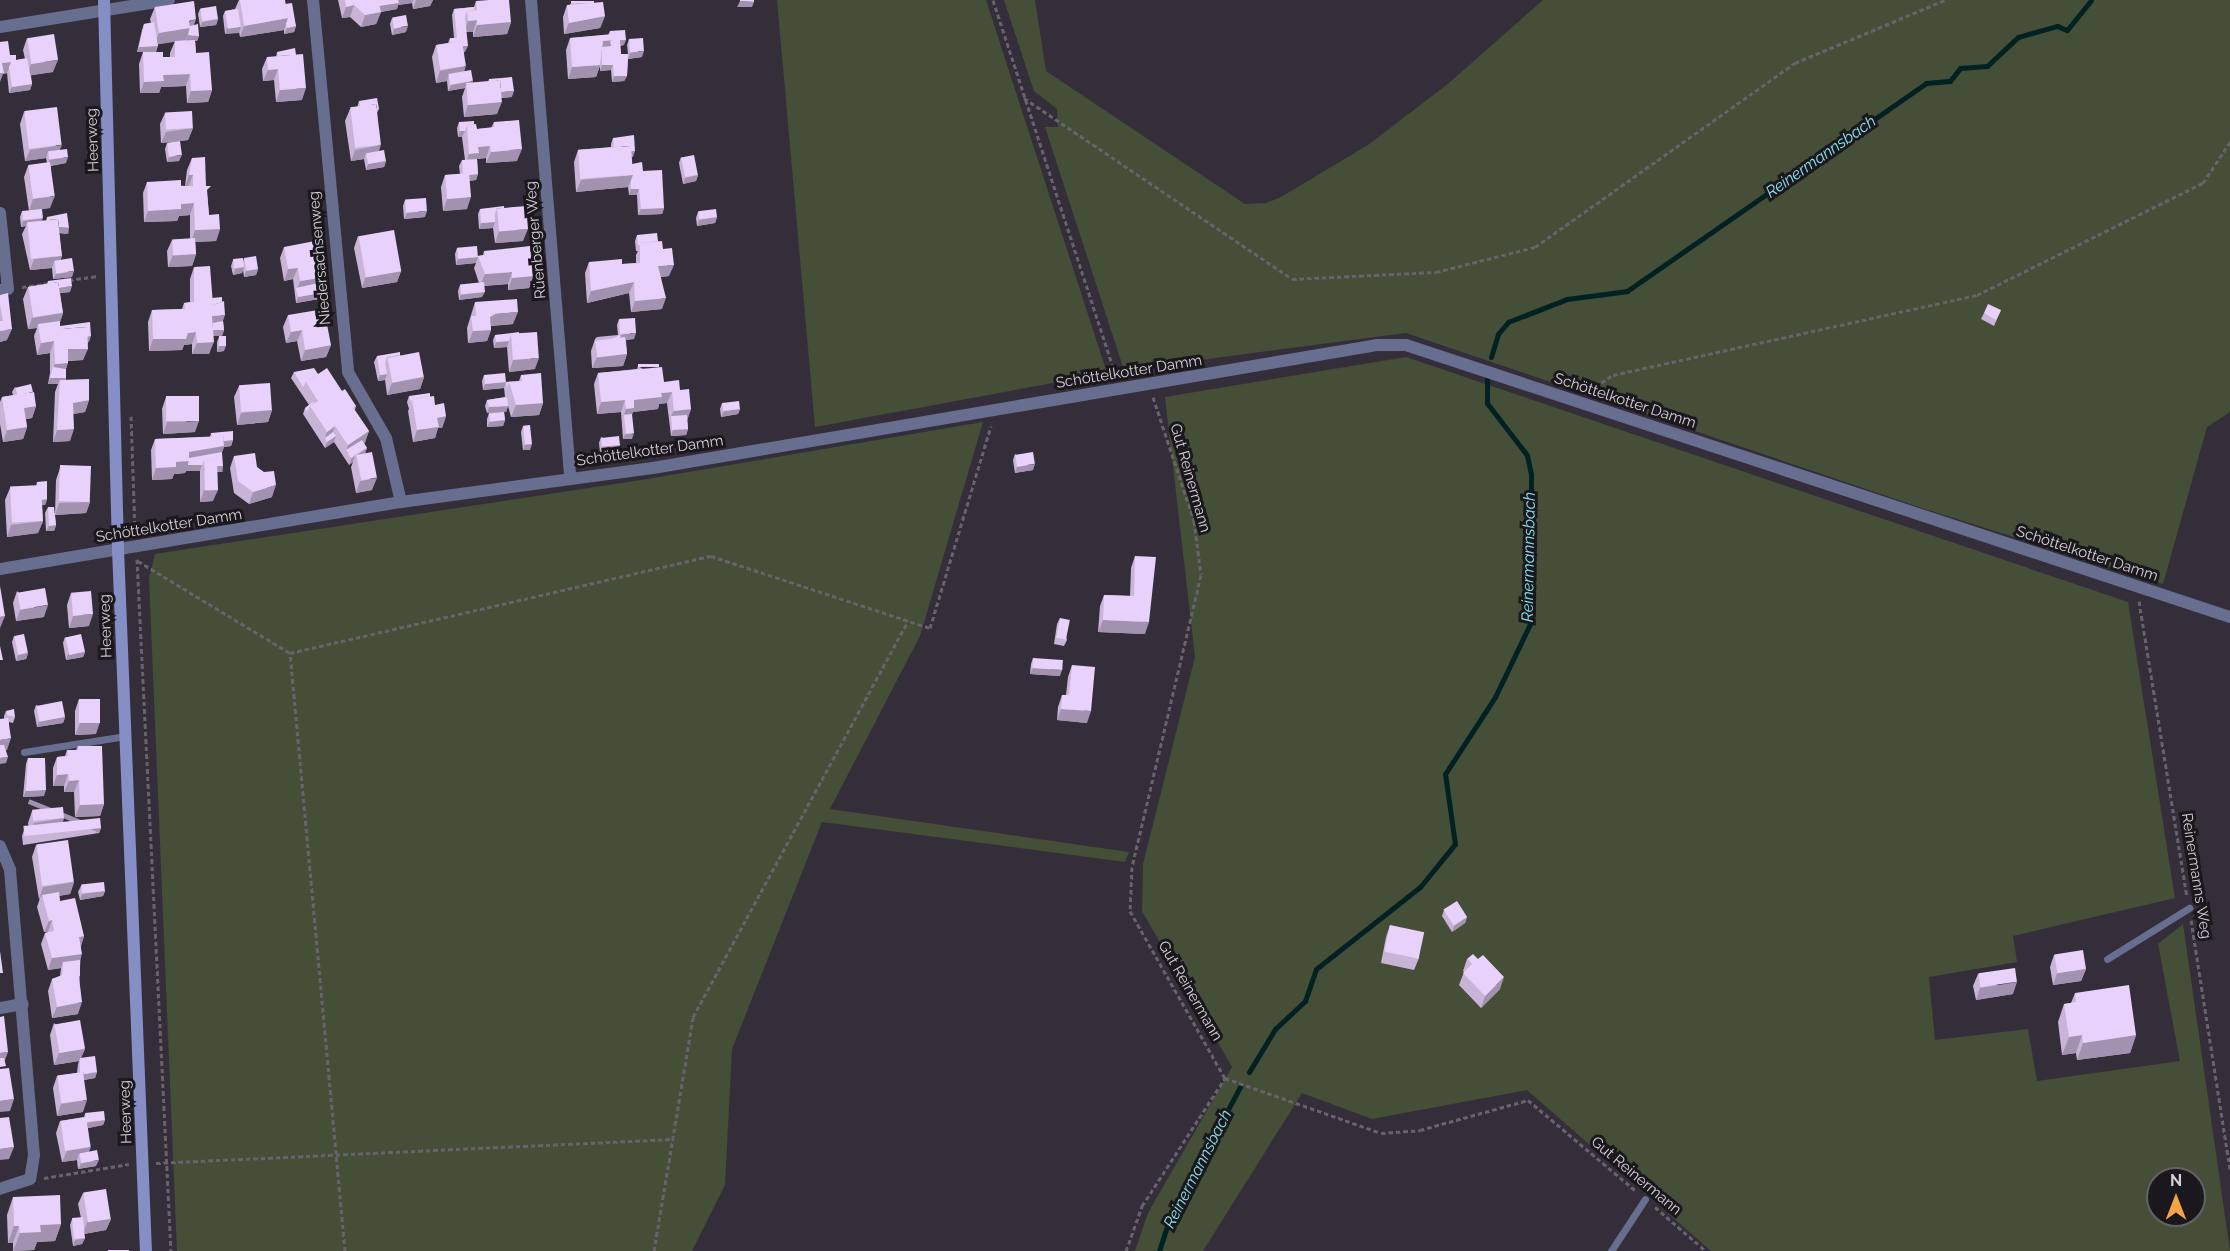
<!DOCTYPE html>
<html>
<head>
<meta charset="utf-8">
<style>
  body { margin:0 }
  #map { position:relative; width:2230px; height:1251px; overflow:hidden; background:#342e3a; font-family:Raleway,sans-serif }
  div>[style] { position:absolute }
  .green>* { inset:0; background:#454e37 }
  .stream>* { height:5px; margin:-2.5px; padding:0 2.5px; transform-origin:2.5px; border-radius:2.5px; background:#022123 }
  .path>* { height:3px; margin-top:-1.5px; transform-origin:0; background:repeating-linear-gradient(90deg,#67626c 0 4.5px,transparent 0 7.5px) }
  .lane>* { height:7px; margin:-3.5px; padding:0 3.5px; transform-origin:3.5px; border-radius:3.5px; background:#676e90 }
  .street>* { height:12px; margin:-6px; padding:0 6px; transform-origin:6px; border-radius:6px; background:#676e90 }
  .secondary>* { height:12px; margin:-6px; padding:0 6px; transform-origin:6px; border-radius:6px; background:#868fc5 }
  .wall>* { inset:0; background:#c8b4d7 }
  .shaded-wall>* { inset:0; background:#a292af; transform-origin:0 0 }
  .building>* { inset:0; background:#e8d1fa; transform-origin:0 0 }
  span { translate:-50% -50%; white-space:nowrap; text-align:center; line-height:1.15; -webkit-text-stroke:6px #1a171d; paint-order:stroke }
  .street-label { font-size:15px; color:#d5d0d8 }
  .water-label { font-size:16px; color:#87e5ed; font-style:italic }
  .north { position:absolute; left:2146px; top:1167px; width:60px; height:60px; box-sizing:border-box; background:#1a171d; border:2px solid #656168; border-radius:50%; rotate:0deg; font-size:16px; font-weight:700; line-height:24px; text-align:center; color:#d5d0d8 }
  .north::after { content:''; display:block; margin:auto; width:21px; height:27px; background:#f6a247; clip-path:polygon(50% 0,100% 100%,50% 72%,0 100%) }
</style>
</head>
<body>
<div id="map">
  <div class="green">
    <i style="clip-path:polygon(777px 0,986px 0,1107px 373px,815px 427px)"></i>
    <i style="clip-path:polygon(1004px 0,1035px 0,1046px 71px,1245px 204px,1266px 203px,1281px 197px,1368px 145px,1449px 83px,1543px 0,2230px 0,2230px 412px,2207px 427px,2163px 584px,1922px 508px,1406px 333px,1124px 370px,1045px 127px,1058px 127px,1057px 109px,1034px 91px)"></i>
    <i style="clip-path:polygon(evenodd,1406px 357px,2128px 602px,2175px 898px,2013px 936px,2017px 962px,1929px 977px,1935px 1040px,2028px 1029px,2037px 1081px,2180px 1061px,2158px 944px,2183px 924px,2230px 1251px,1711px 1251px,1527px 1090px,1372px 1119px,1302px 1093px,1203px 1251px,1135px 1251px,1148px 1213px,1232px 1067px,1142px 911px,1143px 864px,1195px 657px,1165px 397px,1406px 357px,2158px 1179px,2194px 1179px,2194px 1215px,2158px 1215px,2158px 1179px)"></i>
    <i style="clip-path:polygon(983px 422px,920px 636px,830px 809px,1129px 852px,1125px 862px,822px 822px,732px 1049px,725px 1185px,692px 1251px,177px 1251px,149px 578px,155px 554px,641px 480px)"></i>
  </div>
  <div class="stream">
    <i style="left:1491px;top:357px;width:24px;rotate:-73deg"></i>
    <i style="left:1498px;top:334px;width:16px;rotate:-50deg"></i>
    <i style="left:1508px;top:322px;width:63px;rotate:-21.3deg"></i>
    <i style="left:1567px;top:299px;width:61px;rotate:-7.6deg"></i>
    <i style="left:1627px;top:291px;width:364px;rotate:-34.8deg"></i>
    <i style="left:1926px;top:83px;width:24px;rotate:-5deg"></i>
    <i style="left:1950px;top:81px;width:16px;rotate:-52deg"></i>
    <i style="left:1960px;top:68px;width:27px;rotate:-4deg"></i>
    <i style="left:1987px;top:66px;width:42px;rotate:-43.1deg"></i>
    <i style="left:2018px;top:37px;width:41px;rotate:-15.8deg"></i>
    <i style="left:2057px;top:26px;width:11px;rotate:22deg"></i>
    <i style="left:2067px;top:30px;width:38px;rotate:-51deg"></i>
    <i style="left:1249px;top:1072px;width:50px;rotate:-58.8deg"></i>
    <i style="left:1275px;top:1029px;width:41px;rotate:-43deg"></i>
    <i style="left:1305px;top:1001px;width:34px;rotate:-71deg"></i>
    <i style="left:1316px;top:969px;width:132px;rotate:-38.3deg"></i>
    <i style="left:1420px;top:887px;width:55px;rotate:-50.9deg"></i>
    <i style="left:1455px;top:844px;width:71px;rotate:-98.1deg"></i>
    <i style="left:1445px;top:774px;width:92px;rotate:-57deg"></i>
    <i style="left:1495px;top:697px;width:83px;rotate:-64.4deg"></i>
    <i style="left:1531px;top:622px;width:148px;rotate:-90deg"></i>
    <i style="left:1531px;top:474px;width:19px;rotate:-102deg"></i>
    <i style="left:1527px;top:455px;width:66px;rotate:-127.6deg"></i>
    <i style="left:1487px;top:403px;width:24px;rotate:-90deg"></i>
    <i style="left:1159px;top:1251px;width:32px;rotate:-72deg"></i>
    <i style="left:1169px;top:1221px;width:152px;rotate:-62.1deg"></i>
  </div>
  <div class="path">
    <i style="left:993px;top:0;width:396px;rotate:71.9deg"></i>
    <i style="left:1024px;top:98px;width:323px;rotate:34deg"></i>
    <i style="left:1292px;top:279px;width:144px;rotate:-2.8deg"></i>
    <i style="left:1436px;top:272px;width:102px;rotate:-14.2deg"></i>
    <i style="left:1535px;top:247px;width:319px;rotate:-35.3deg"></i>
    <i style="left:1795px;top:63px;width:163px;rotate:-22.8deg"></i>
    <i style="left:69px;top:280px;width:29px;rotate:-8deg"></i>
    <i style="left:22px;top:287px;width:29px;rotate:-8deg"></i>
    <i style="left:1589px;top:391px;width:29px;rotate:-34deg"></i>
    <i style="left:1613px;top:375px;width:373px;rotate:-12.4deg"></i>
    <i style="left:1977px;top:295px;width:252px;rotate:-26.4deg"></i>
    <i style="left:2203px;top:183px;width:49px;rotate:-56.6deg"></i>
    <i style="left:1153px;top:397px;width:131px;rotate:71.7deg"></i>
    <i style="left:1194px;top:521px;width:54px;rotate:82.6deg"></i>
    <i style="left:1201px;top:575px;width:300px;rotate:103.3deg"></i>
    <i style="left:1132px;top:867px;width:44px;rotate:92.6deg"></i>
    <i style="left:1130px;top:911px;width:192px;rotate:60.4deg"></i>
    <i style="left:1225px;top:1078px;width:165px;rotate:19.4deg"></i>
    <i style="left:1381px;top:1133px;width:39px;rotate:-4deg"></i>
    <i style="left:1420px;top:1130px;width:112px;rotate:-15.5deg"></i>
    <i style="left:1528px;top:1100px;width:141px;rotate:40.1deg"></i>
    <i style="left:131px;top:416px;width:116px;rotate:88deg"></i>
    <i style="left:137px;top:559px;width:693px;rotate:87.19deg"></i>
    <i style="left:138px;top:561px;width:178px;rotate:31.2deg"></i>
    <i style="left:2139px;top:601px;width:299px;rotate:80.8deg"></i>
    <i style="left:2191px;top:920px;width:252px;rotate:81.1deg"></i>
    <i style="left:156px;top:1163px;width:518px;rotate:-2.66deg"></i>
    <i style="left:44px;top:1178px;width:86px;rotate:-9.4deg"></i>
    <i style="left:1655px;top:1207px;width:67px;rotate:40.8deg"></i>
    <i style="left:345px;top:1251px;width:601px;rotate:-95.25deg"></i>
    <i style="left:290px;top:653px;width:432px;rotate:-13deg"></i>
    <i style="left:711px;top:556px;width:231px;rotate:18.2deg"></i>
    <i style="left:930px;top:628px;width:211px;rotate:-73.2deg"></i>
    <i style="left:654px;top:1251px;width:237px;rotate:-80.5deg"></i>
    <i style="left:693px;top:1017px;width:451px;rotate:-61.5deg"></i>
    <i style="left:1126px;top:1251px;width:48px;rotate:-70.4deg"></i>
    <i style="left:1142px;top:1206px;width:153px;rotate:-57deg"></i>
  </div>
  <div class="lane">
    <i style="left:24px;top:752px;width:103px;rotate:-8.9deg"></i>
    <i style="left:2107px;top:959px;width:97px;rotate:-31.9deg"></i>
    <i style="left:1611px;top:1251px;width:62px;rotate:-56.8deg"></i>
  </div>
  <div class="street">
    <i style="left:313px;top:0;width:374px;rotate:84.6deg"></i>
    <i style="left:348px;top:372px;width:76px;rotate:60.1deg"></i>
    <i style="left:386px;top:438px;width:66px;rotate:76.8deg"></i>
    <i style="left:531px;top:0;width:480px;rotate:85.3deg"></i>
    <i style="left:0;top:27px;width:171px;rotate:-9.1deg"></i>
    <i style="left:0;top:213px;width:76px;rotate:84deg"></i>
    <i style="left:8px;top:289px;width:8px;rotate:173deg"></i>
    <i style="left:0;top:569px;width:407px;rotate:-9.5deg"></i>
    <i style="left:401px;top:502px;width:254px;rotate:-7.7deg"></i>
    <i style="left:653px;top:468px;width:734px;rotate:-9.64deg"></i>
    <i style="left:1377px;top:345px;width:29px"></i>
    <i style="left:1406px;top:345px;width:868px;rotate:18.27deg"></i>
    <i style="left:0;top:846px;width:26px;rotate:67deg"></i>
    <i style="left:10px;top:870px;width:286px;rotate:85.2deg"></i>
    <i style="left:34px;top:1155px;width:24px;rotate:99deg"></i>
    <i style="left:30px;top:1179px;width:32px;rotate:162deg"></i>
    <i style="left:0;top:1008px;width:23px;rotate:-10deg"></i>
  </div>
  <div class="secondary">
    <i style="left:104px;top:0;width:549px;rotate:88.54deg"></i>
    <i style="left:118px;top:549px;width:703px;rotate:87.72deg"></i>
  </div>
  <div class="wall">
    <i style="clip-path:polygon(239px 0,285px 0,285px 4px,296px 26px,294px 32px,284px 34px,284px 30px,240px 37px,239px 32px,225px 34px,223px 16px,225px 11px,235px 9px)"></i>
    <i style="clip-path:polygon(338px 0,433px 0,430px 6px,413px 9px,412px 3px,398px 5px,397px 9px,381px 12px,376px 24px,361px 27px,350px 17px,342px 18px)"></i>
    <i style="clip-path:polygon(476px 1px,511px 22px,507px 34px,473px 37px,473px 32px,466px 32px,465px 52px,464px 52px,464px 72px,472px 84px,488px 82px,489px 79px,512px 97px,501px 98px,497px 114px,464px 117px,462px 97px,465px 88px,448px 91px,447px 81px,436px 83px,432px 57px,436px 45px,448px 43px,450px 38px,454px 38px,452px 15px,454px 9px,474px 7px)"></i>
    <i style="clip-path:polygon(571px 3px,594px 3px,605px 16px,600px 28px,564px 34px,563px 17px,567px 5px,570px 5px)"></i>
    <i style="clip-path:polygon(evenodd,155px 7px,194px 25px,199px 36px,197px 41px,195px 41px,196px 53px,212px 90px,208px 102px,187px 103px,186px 86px,161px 87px,159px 93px,140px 93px,139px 64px,143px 52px,137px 52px,142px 30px,144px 24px,151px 23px,150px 19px,155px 7px,175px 41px,170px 53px,170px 57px,163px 57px,156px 52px,158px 44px,175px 41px)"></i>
    <i style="clip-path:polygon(200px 9px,218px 19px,216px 25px,200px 27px,198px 14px)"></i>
    <i style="clip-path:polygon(392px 18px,406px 32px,392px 35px,390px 24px)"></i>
    <i style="clip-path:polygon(610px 31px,624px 45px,620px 46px,621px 54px,628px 54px,627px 45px,629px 39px,642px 57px,628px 59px,627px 76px,624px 81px,612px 82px,611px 70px,600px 71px,600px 66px,596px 77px,568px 79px,566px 50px,570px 38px,608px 35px)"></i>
    <i style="clip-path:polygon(27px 38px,53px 72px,31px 75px,32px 84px,30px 90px,9px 93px,7px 73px,3px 74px,0 42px,10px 55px,16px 60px,25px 59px,23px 50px)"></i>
    <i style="clip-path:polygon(277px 52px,302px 100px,276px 102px,274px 80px,263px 81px,262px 69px,267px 57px,276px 57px)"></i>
    <i style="clip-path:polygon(359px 101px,379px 109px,377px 113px,379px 151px,386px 161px,384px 167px,366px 170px,364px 159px,351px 161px,345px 121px,350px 109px,357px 108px)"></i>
    <i style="clip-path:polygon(24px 112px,60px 150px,66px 163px,51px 166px,50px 208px,42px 209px,42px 221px,46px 221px,47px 217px,67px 234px,59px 233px,62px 256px,60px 261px,72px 277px,53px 279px,52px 268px,30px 270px,22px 234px,26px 226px,21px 227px,20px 217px,22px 211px,29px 211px,24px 177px,28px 166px,47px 163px,46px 158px,25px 161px,20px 124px)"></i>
    <i style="clip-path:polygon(165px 113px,193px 128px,188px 140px,161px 143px,160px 124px)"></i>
    <i style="clip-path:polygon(459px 122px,474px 124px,477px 129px,491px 128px,494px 122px,517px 161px,486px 163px,486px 158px,477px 159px,478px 174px,476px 180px,469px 181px,467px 209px,443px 211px,441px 187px,445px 175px,460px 174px,459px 166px,462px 160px,465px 160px,462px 137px,458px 137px,457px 128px)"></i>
    <i style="clip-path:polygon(613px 138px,633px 157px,631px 157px,632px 164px,643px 171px,664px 208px,662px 214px,638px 215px,637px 195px,629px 195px,628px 187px,576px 192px,574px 162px,578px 150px,611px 147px,611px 144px)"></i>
    <i style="clip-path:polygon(167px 143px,179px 161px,167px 162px,165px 149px)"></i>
    <i style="clip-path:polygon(681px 157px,698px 175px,696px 181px,683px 184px,679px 163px)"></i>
    <i style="clip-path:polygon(192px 158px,207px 194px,209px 215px,220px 229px,216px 241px,195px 242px,196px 254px,192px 266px,168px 267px,167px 251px,172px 240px,190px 239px,190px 215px,179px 216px,177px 221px,144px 222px,143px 193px,147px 182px,185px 186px,187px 170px)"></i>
    <i style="clip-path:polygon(405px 200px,425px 217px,404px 219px,403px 206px)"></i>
    <i style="clip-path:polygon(504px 208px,523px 241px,495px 243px,493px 228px,479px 229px,478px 214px,480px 209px)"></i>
    <i style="clip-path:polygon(698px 212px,717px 217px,715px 223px,697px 226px,696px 218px)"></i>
    <i style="clip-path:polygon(637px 235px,658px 241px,663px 249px,669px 276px,661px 277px,662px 309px,631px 312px,629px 293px,587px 303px,585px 273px,589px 262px,622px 264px,636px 263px,636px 255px,638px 251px,636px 251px,635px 241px)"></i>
    <i style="clip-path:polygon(358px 236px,401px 271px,397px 282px,362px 288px,354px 248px)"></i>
    <i style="clip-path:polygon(284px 247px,318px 283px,321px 293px,319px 299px,296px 303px,293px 279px,284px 281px,280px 258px)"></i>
    <i style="clip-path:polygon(457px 248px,478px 256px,483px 255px,484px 251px,533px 276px,529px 288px,508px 290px,508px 284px,484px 286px,482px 297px,459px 300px,458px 291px,460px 285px,479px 283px,474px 268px,476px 263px,456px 265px,455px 254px)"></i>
    <i style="clip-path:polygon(244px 258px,258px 269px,256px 275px,244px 277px,243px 270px,242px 273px,233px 275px,231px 266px,233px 260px,243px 262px)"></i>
    <i style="clip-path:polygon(194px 267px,212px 298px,223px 321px,224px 330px,222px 336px,213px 336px,209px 354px,192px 354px,192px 344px,184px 345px,182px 350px,149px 351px,148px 322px,152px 310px,182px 309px,184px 303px,190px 302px,190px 279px)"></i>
    <i style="clip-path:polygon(48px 281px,70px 292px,60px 293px,63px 313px,60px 322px,60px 326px,89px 342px,88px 342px,83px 360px,68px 361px,66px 369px,66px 380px,89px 400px,85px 412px,73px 414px,70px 441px,53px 442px,55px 392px,58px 384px,48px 384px,50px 373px,50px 353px,37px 355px,34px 336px,37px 328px,28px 329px,23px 299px,28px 287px,47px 284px)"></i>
    <i style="clip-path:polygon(0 295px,7px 340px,0 342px)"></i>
    <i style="clip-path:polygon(475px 302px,513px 324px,491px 326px,491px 330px,487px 341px,468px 343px,467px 328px)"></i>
    <i style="clip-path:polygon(2001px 310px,1994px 326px,1981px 319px,1984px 313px)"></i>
    <i style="clip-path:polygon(288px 315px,331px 345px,326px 357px,301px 361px,297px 341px,286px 343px,283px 327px)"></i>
    <i style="clip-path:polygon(619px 319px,634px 339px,626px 340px,627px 354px,623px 366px,592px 368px,591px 351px,595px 339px,597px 337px,618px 335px,617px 325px)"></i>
    <i style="clip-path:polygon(519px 334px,535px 369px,509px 372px,507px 347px,494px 348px,493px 340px,495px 335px)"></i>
    <i style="clip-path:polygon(219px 337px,224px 351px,217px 352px,217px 342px)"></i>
    <i style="clip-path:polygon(400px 355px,424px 377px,420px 389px,387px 395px,385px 380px,378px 381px,374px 362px,377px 356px)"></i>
    <i style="clip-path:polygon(638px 366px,664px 382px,680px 390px,691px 409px,687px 419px,688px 429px,686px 435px,671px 436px,667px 403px,659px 404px,658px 409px,633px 412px,632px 414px,632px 439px,623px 439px,621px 412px,597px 414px,594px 384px,598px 373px,637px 369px)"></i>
    <i style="clip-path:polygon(294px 372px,318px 374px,342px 391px,356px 406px,355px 410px,369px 431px,364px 443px,367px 448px,365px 453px,372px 490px,356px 493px,351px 467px,353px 462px,349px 465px,334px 442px,325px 448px,303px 414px,305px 408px,309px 405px,291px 378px)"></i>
    <i style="clip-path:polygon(484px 375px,506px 382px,519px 381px,521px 375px,543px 403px,539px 415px,511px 417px,508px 406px,506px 412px,504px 412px,505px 420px,503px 426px,487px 427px,487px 419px,489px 413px,501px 412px,487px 413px,485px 406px,487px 400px,505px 397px,504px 388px,483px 390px,482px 381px)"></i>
    <i style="clip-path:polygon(239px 386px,272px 410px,268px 422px,237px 425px,234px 397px)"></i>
    <i style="clip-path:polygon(15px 387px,36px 406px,32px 418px,26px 419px,27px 427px,23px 439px,3px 442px,0 424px,0 402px,2px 397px,13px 395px,12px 392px)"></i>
    <i style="clip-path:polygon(409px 396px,430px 396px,435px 405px,446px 416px,442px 428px,438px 428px,435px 438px,413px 442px,408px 411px,409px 409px,407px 402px)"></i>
    <i style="clip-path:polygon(166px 397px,195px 432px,163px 434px,162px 409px)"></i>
    <i style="clip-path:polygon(722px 403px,740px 409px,738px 414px,721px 417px,720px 409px)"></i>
    <i style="clip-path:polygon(523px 426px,530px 450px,523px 450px,521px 432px)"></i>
    <i style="clip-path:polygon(211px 433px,233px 440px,231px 446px,224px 447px,222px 452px,221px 472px,217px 472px,213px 501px,200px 502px,200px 471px,186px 471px,185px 473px,174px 474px,172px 479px,152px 480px,151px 450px,155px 439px,210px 437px)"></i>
    <i style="clip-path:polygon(601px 437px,620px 445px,618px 450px,600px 452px,599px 443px)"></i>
    <i style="clip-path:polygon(1015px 454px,1033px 470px,1015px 473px,1013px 460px)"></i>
    <i style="clip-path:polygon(234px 456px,257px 467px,272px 497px,249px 504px,234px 493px,230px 468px)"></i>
    <i style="clip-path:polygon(60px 468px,90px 502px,86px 513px,55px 515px,56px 525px,54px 531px,46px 531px,45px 513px,48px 507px,55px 514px,56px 480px)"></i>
    <i style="clip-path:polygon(37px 482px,47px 499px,45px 505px,42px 505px,43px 521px,38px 533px,7px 537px,5px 500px,10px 488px,36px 486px)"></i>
    <i style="clip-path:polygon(1135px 556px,1145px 634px,1098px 632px,1100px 606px,1104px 595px,1130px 596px,1131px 568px)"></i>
    <i style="clip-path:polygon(17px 591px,44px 617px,16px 621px,13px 603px)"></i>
    <i style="clip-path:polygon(71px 593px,89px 626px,69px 628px,67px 605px)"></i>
    <i style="clip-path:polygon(1060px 618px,1067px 640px,1064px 646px,1054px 644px,1057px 624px)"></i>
    <i style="clip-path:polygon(14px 636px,28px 653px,26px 659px,16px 661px,12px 642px)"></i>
    <i style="clip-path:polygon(65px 637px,85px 652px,83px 657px,66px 660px,63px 643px)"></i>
    <i style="clip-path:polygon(1033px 658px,1060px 676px,1030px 674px,1031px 664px)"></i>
    <i style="clip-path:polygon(1072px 665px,1087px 723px,1057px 720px,1058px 707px,1062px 695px,1066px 695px,1068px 677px)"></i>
    <i style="clip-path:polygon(79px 699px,96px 734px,75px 735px,75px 711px)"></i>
    <i style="clip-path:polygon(36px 705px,65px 717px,63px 723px,37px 727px,34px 711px)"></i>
    <i style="clip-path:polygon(6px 711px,15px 717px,13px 723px,9px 722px,7px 750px,6px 750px,6px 763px,4px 716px)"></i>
    <i style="clip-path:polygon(78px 746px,104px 804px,100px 816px,75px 817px,74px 792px,64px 792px,64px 786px,53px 786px,53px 768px,57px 757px,65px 756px,67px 750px,76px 750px)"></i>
    <i style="clip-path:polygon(28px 758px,44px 796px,23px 797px,26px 764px)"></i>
    <i style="clip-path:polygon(32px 811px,64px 818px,62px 824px,101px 828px,99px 833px,23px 845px,22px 836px,24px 830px,29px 829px,28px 823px)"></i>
    <i style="clip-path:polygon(36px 845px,74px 882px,70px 894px,59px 896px,60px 901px,84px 936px,81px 946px,78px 1014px,52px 1018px,48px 991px,52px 979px,60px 976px,61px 968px,48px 970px,41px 944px,45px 933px,48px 932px,44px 932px,37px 907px,40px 898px,39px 899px,32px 857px)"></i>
    <i style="clip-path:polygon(81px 886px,105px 891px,103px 896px,80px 900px,78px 892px)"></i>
    <i style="clip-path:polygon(1444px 910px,1467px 917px,1465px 923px,1452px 932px,1442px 916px)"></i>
    <i style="clip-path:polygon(1390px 925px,1419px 958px,1414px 970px,1381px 963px,1386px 937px)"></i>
    <i style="clip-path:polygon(2054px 955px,2086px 969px,2081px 981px,2053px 985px,2050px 967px)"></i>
    <i style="clip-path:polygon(1467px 959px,1500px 989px,1481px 1008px,1459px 985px,1464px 972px,1463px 971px)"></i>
    <i style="clip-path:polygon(1978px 974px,2013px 994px,1976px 1000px,1973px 986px)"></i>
    <i style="clip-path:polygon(2075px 993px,2136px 1035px,2130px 1053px,2077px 1060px,2076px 1053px,2062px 1055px,2058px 1022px,2064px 1004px,2071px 1003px)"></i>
    <i style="clip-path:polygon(54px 1023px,85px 1049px,81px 1058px,97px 1072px,95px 1078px,84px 1080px,83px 1112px,57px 1116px,53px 1088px,57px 1076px,77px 1073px,78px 1064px,79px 1061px,54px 1065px,50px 1035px)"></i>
    <i style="clip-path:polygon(85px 1114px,105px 1120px,103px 1125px,88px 1128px,89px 1152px,96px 1166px,78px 1169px,77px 1160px,62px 1162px,56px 1133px,60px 1121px,84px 1117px)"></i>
    <i style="clip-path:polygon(83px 1193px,111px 1219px,106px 1230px,84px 1234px,85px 1238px,82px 1244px,73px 1246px,70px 1225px,72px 1219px,81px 1218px,78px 1204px)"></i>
    <i style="clip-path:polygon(13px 1197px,61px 1224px,55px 1241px,37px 1242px,34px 1250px,13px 1251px,13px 1243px,8px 1243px,7px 1215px)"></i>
  </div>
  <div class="shaded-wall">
    <i style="clip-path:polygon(398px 0,413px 0,412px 3px,398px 5px,397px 9px,374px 13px,376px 7px)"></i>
    <i style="clip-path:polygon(416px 0,433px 0,430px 6px,413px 9px)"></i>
    <i style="clip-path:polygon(740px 1px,754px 2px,752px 7px,737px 7px)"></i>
    <i style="clip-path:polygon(354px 5px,350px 17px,342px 18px,346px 7px)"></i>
    <i style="clip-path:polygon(381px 12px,376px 24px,361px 27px,365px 15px)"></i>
    <i style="clip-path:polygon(605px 16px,600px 28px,564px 34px,569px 23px)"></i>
    <i style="clip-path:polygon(288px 18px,284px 30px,240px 37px,244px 26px)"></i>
    <i style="clip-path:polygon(196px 19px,192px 31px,189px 32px,186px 40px,154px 45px,159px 33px)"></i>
    <i style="clip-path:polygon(218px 19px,216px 25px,200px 27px,202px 22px)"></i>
    <i style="clip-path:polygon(477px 20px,473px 32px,464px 32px,468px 21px)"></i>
    <i style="clip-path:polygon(511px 22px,507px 34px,473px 37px,477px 25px)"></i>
    <i style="clip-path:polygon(296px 26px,294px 32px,284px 34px,287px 28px)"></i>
    <i style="clip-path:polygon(408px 26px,406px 32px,392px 35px,394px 29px)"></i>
    <i style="clip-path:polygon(241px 27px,239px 33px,225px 34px,227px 28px)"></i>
    <i style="clip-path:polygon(188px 35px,199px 36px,197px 41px,186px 41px)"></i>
    <i style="clip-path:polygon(613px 40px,609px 52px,601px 53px,603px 41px)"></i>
    <i style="clip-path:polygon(620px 40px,626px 40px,624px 45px,618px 46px)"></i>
    <i style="clip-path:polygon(158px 46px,156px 52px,137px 52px,139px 47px)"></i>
    <i style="clip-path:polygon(468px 46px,465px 52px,448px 53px,451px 47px)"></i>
    <i style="clip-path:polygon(644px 51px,642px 57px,628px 59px,630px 53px)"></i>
    <i style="clip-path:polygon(58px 60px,53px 72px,27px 76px,31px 64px)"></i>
    <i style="clip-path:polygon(11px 62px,7px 73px,3px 74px,0 82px,0 69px,2px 63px)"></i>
    <i style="clip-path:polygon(600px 65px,596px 77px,568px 79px,572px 67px)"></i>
    <i style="clip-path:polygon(602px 65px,613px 65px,611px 70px,600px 71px)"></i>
    <i style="clip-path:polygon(466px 66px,462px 78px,449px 75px,447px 81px,436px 83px,440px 71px)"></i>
    <i style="clip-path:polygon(278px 69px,274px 80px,263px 81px,268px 70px)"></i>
    <i style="clip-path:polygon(190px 74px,186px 86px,161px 87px,159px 93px,140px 93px,144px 82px,163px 75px)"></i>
    <i style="clip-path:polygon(614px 76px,627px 76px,624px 81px,612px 82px)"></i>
    <i style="clip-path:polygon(473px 81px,471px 87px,466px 85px,465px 88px,448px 91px,451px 85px)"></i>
    <i style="clip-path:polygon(32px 84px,30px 90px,9px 93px,12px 87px)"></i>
    <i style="clip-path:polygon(306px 88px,302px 100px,276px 102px,280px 90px)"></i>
    <i style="clip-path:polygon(212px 90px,208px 102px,187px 103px,191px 91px)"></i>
    <i style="clip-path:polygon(514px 91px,512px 97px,496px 98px,498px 92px)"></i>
    <i style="clip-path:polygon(502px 102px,497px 114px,464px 117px,468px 105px)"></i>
    <i style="clip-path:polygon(193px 128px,188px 140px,161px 143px,166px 132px)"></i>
    <i style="clip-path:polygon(460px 131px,465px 131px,462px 137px,458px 137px)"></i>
    <i style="clip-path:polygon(62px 145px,57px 156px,48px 152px,46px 158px,25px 161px,30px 150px)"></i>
    <i style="clip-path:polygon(381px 145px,377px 157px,366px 153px,364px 159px,351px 161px,355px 150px)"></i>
    <i style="clip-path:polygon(490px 146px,486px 158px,477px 159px,465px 166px,469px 154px,478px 147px)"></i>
    <i style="clip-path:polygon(522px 149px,517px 161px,486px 163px,491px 152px)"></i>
    <i style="clip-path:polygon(615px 151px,635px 151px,633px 157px,613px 157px)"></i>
    <i style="clip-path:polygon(182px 155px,179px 161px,167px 162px,169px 157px)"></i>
    <i style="clip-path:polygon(68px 157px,66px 163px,47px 166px,50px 160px)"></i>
    <i style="clip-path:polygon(386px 161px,384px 167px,366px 170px,368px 164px)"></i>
    <i style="clip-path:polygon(478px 174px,476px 180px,461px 181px,463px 175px)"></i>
    <i style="clip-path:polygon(189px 175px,193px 175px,188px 187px,185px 187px)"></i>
    <i style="clip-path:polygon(633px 175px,628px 187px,576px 192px,581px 180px)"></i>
    <i style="clip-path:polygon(698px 175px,696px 181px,683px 184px,685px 178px)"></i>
    <i style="clip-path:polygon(631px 189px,639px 189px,637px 195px,629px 195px)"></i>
    <i style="clip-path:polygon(55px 196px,50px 208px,29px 211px,33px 199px)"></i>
    <i style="clip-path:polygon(471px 197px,467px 209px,443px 211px,447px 199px)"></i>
    <i style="clip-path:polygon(194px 203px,190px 215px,179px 216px,177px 221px,144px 222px,148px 211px,181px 204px)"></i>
    <i style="clip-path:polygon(664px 208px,662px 214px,638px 215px,641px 209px)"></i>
    <i style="clip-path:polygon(427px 211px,425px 217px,404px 219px,407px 213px)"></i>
    <i style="clip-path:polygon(717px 217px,715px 223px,697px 226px,699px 220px)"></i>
    <i style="clip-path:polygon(43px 218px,41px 224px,27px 223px,26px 226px,21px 227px,23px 221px)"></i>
    <i style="clip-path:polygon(495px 222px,493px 228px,479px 229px,481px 223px)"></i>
    <i style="left:48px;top:226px;width:21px;height:6px;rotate:5deg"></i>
    <i style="clip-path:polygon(220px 229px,216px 241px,191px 242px,195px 230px)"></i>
    <i style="clip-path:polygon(528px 229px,523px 241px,495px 243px,499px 231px)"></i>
    <i style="clip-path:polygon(196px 254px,192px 266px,168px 267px,173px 255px)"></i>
    <i style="clip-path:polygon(62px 256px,57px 268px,54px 262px,52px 268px,30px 270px,34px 259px)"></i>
    <i style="clip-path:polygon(478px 257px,476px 263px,456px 265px,458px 259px)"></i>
    <i style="clip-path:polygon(674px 265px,669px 276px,654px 278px,658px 266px)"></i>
    <i style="clip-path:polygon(244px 267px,242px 273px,233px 275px,235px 269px)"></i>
    <i style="clip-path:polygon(298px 268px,293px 279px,284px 281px,288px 269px)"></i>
    <i style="clip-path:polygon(258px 269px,256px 275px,244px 277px,246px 271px)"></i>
    <i style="clip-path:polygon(74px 271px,72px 277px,53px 279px,56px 274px)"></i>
    <i style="clip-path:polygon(401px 271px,397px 282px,362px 288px,366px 276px)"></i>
    <i style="clip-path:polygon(512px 272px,508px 284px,480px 286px,485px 274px)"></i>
    <i style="clip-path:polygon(533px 276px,529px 288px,508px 290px,512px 278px)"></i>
    <i style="clip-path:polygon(320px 278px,316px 289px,297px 290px,300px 281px)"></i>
    <i style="clip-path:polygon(634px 282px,629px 293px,587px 303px,591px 291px)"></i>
    <i style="clip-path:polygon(72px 286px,70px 292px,47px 295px,49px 289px)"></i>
    <i style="clip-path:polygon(485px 292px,482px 297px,459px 300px,461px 294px)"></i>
    <i style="clip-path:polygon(321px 293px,319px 299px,296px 303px,298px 297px)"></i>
    <i style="clip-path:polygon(666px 298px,662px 309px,631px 312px,635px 301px)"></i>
    <i style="clip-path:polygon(518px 312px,513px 324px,490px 326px,490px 317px,495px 314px)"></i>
    <i style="clip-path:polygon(63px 313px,59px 325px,38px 324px,37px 328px,28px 329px,32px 318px)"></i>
    <i style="clip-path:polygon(225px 315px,221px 327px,210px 328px,212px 316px)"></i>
    <i style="clip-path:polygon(12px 329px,7px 340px,0 342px,0 331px)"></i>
    <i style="clip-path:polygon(211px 330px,224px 330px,222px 336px,208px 336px)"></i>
    <i style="clip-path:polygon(302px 330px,297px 341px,286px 343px,291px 332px)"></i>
    <i style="clip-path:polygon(491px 330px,487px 341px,468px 343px,473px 331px)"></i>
    <i style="clip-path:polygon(196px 332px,192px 344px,184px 345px,182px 350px,149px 351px,153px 339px)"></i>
    <i style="clip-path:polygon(636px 333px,634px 339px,619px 340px,621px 335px)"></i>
    <i style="clip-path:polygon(91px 336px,89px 342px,83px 343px,85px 337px)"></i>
    <i style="clip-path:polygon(54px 341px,50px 353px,37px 355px,41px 343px)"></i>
    <i style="clip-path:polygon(509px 341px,507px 347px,494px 348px,496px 342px)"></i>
    <i style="clip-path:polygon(214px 342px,209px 354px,192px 354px,197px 343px)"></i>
    <i style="clip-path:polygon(331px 345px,326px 357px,301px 361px,305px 350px)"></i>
    <i style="clip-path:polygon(219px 346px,226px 346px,224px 351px,217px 352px)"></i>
    <i style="clip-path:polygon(68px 349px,88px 349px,83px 360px,63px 361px)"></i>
    <i style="clip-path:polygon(627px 354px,623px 366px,592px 368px,597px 357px)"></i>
    <i style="clip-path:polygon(539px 358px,535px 369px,509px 372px,513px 360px)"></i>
    <i style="clip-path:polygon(68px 363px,64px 375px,51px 375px,55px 364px)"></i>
    <i style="clip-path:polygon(387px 374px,385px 380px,378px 381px,380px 375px)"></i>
    <i style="clip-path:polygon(424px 377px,420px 389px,387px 395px,392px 383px)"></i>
    <i style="clip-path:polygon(50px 378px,66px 378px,64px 384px,60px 380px,58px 384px,48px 384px)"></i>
    <i style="clip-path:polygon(506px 382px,504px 388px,483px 390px,485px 384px)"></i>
    <i style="clip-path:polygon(672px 392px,667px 403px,659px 404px,658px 409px,633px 412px,630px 420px,624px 415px,626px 409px,634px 400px,661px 393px)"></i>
    <i style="clip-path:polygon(89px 400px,85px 412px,69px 415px,73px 403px)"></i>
    <i style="clip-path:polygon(625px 400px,621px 412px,597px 414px,601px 402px)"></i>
    <i style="clip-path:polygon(543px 403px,539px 415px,511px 417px,516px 405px)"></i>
    <i style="clip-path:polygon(36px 406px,32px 418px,20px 420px,24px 408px)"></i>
    <i style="clip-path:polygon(508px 406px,506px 412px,487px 413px,489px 407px)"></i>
    <i style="clip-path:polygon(691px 409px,687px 421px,671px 416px,674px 411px)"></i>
    <i style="clip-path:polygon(740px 409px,738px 414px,721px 417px,724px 411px)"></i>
    <i style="clip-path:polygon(272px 410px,268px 422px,237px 425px,241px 413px)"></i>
    <i style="clip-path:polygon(446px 416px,442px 428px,438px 428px,435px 438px,413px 442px,417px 430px,437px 418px)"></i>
    <i style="clip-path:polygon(505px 420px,503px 426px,487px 427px,490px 421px)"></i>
    <i style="clip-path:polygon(199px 421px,195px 432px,163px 434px,167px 422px)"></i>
    <i style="clip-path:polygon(335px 426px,331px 438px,325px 438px,327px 432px)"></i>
    <i style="clip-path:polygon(27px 427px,23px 439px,3px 442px,7px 430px)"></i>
    <i style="clip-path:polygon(74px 429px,70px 441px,53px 442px,57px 430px)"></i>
    <i style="clip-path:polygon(688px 429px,686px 435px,671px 436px,673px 430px)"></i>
    <i style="clip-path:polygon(369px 431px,365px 443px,348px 454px,346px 451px,344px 457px,348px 445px)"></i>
    <i style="clip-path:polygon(634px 433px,632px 439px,623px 439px,625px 434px)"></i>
    <i style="clip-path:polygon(336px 436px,334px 442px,325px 448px,327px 442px)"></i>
    <i style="clip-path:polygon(233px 440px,231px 446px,224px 447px,220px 457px,188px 463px,202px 465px,200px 471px,186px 471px,185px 473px,174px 474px,172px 479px,152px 480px,156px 468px,176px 462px,189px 452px,212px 443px)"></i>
    <i style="clip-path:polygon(525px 444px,532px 444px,530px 450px,523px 450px)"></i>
    <i style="clip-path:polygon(620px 445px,618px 450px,600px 452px,602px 446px)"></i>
    <i style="clip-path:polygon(367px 448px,365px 454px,356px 456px)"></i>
    <i style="clip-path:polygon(355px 456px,353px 462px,349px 465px,351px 459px)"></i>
    <i style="clip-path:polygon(1035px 464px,1033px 470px,1015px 473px,1017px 467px)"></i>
    <i style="left:204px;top:465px;width:19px;height:6px;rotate:3deg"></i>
    <i style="clip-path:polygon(377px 478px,372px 490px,356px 493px,360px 481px)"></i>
    <i style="clip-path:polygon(276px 485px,272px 497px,249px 504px,253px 492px)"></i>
    <i style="clip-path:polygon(204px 490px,218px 490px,213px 501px,200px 502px)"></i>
    <i style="clip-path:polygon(47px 499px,45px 505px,37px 506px,39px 500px)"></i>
    <i style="clip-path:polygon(90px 502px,86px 513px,55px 515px,59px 503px)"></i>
    <i style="clip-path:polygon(43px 521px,38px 533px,7px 537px,11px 525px)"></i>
    <i style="clip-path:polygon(56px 525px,54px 531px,46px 531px,49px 526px)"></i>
    <i style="clip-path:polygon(48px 605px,44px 617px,16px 621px,20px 610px)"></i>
    <i style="clip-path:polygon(93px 614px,89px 626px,69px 628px,73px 616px)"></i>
    <i style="clip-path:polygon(5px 616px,0 628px,0 617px)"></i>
    <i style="clip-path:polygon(1103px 620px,1149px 622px,1145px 634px,1098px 632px)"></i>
    <i style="clip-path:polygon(85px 652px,83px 657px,66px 660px,68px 654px)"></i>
    <i style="clip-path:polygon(28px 653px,26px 659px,16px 661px,18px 655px)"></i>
    <i style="clip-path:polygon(1033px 668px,1062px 670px,1060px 676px,1030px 674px)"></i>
    <i style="clip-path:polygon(1061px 709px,1091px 711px,1087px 723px,1057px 720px)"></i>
    <i style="clip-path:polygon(65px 717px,63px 723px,37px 727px,39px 721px)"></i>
    <i style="clip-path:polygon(100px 722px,96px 734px,75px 735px,80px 723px)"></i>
    <i style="clip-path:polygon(11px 738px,7px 750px,0 751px,0 740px)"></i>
    <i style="clip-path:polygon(8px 757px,6px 763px,0 764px,0 758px)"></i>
    <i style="clip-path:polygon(68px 774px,64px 786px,53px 786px,57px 775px)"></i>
    <i style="clip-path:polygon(79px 780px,74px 792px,64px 792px,69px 781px)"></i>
    <i style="clip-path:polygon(46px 790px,44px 796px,23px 797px,26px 791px)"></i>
    <i style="clip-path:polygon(104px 804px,100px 816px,75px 817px,80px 805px)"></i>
    <i style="clip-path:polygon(64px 818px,60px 830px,29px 835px,34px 823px)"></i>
    <i style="left:101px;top:828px;width:5px;height:77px;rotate:112deg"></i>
    <i style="clip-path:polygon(74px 882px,70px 894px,42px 898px,42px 895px,40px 898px,39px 899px,43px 887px)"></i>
    <i style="clip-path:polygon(105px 891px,103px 896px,80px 900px,82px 894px)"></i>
    <i style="clip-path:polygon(1467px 917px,1465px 923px,1452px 932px,1454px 926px)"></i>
    <i style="clip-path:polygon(52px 920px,48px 932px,44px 932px,49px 921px)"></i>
    <i style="clip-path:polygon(84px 936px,80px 948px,79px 937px)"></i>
    <i style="clip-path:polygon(82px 954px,78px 966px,63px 962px,61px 968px,48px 970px,52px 958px)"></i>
    <i style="clip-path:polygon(2086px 969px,2081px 981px,2053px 985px,2057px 973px)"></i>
    <i style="clip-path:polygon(1504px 977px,1500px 989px,1481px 1008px,1485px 996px)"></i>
    <i style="clip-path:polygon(2017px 982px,2013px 994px,1976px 1000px,1980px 988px)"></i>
    <i style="clip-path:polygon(82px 1002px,78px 1014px,52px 1018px,57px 1007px)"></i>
    <i style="clip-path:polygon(2082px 1035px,2076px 1053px,2062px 1055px,2069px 1037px)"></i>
    <i style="clip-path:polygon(2136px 1035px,2130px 1053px,2077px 1060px,2083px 1043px)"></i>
    <i style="clip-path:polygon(85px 1049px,80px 1060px,80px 1058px,79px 1061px,54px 1065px,59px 1053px)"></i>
    <i style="clip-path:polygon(8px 1052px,4px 1063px,0 1064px,0 1053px)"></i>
    <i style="clip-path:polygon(97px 1072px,95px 1078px,77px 1081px,80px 1075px)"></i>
    <i style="clip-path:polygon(14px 1099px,10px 1111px,0 1112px,0 1101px)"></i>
    <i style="clip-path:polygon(87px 1100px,83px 1112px,57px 1116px,61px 1104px)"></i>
    <i style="clip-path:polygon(105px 1120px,103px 1125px,84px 1129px,86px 1123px)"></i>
    <i style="clip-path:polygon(14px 1147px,9px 1159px,0 1160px,0 1149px)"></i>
    <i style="clip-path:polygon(91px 1147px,86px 1159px,79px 1154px,77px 1160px,62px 1162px,67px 1151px)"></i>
    <i style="clip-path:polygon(99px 1160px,96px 1166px,78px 1169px,81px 1163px)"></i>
    <i style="clip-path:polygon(111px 1219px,106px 1230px,83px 1234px,87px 1222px)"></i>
    <i style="clip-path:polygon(61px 1224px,55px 1241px,37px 1242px,34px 1250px,13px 1251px,20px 1233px,40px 1225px)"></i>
    <i style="clip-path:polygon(14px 1226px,19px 1226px,13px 1243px,8px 1243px)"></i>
    <i style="clip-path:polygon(85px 1238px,82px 1244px,73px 1246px,75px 1240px)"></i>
  </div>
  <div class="building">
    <i style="clip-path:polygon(240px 0,285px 0,288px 18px,244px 26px)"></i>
    <i style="clip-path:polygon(345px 0,378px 0,381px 12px,365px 15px,354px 5px,346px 7px)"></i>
    <i style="clip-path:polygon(378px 0,398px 0,399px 3px,379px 6px)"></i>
    <i style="clip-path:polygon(489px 0,509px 0,511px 22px,477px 25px,477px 20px,468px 21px,467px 11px,477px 10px,476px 1px)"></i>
    <i style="clip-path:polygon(740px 0,754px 0,754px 2px,740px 1px)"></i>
    <i style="clip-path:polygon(194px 1px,196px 19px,189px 21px,190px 28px,159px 33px,155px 7px)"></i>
    <i style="left:594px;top:1px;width:2px;height:23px;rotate:90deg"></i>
    <i style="clip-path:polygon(603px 2px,605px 16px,569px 23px,567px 5px)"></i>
    <i style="clip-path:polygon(292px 3px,296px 26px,287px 28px,286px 24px,288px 18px,285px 4px)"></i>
    <i style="left:216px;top:6px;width:13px;height:16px;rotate:81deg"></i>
    <i style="clip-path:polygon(474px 7px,474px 10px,467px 11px,465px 17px,468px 46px,463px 46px,462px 41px,450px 43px,450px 38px,457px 38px,454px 9px)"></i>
    <i style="left:238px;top:9px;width:18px;height:13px;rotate:81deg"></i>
    <i style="left:406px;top:15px;width:11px;height:14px;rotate:80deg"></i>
    <i style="clip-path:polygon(154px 22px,158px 46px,139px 47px,144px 24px)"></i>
    <i style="clip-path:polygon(198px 24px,199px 36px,188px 35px,190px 26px)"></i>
    <i style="clip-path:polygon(625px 30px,626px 40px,620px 40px,621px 54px,628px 54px,627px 76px,614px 76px,613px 65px,602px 65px,602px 47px,611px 46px,610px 41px,613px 40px,613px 34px,610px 35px,610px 31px)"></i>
    <i style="left:54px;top:34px;width:26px;height:27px;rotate:81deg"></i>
    <i style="clip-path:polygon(613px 34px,613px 40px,603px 41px,600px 65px,572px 67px,570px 38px)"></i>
    <i style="left:643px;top:38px;width:13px;height:14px;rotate:86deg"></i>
    <i style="clip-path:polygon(195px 40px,196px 53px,209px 52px,212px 90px,191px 91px,190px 74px,163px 75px,164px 81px,144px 82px,143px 52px,163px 52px,163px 57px,175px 57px,175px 41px)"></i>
    <i style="clip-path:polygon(8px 41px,11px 62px,2px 63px,4px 73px,0 73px,0 42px)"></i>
    <i style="left:462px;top:41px;width:25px;height:26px;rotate:81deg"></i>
    <i style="clip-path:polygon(295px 48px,296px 55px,278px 56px,277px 52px)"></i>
    <i style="clip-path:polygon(303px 54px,306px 88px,280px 90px,278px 69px,268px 70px,267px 57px)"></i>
    <i style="clip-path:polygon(10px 55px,16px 55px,16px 60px,27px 58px,32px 84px,12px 87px,9px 67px,11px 62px)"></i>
    <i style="left:471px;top:70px;width:11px;height:23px;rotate:80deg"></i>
    <i style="clip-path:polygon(512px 77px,514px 91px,501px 92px,500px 80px,489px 82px,489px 79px)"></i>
    <i style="left:500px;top:80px;width:22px;height:34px;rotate:85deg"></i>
    <i style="clip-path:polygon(377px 98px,379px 109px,377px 109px,376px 104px,360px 107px,359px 101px)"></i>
    <i style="left:376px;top:104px;width:41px;height:26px;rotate:83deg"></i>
    <i style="left:57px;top:107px;width:38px;height:33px;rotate:83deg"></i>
    <i style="left:192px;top:111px;width:17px;height:27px;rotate:87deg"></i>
    <i style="clip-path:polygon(519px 120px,522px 149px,491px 152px,490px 146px,478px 147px,479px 153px,469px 154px,467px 125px,476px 124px,477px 129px,494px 127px,494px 122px)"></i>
    <i style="clip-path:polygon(474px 121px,474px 124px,467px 125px,465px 131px,460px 131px,459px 122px)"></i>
    <i style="clip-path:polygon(634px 135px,635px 151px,631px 151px,631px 146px,614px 147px,613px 138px)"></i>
    <i style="left:180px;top:141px;width:14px;height:13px;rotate:82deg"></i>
    <i style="left:631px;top:146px;width:29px;height:53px;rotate:86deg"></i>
    <i style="left:67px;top:149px;width:8px;height:19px;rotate:83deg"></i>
    <i style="left:384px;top:150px;width:11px;height:18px;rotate:80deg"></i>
    <i style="left:694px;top:155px;width:20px;height:13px;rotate:79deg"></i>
    <i style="clip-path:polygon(205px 157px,206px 186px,211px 186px,207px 190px,209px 215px,219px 214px,220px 229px,195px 230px,194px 203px,181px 204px,181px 209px,148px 211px,147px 182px,181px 180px,181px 186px,193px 186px,193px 175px,189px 175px,192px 158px)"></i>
    <i style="clip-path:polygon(477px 159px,478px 174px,469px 175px,469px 173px,463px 174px,462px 160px)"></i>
    <i style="left:50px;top:162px;width:34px;height:22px;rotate:82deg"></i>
    <i style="clip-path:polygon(642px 162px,643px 171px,662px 170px,664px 208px,641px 209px,639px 189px,631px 189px,631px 181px,633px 175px,632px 164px)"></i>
    <i style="left:469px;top:173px;width:24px;height:24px;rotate:85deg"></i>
    <i style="left:426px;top:198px;width:13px;height:21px;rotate:86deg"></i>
    <i style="clip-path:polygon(504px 206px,504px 208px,497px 208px,495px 214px,495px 222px,481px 223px,480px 209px)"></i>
    <i style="left:526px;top:206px;width:23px;height:29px;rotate:85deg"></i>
    <i style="left:42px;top:209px;width:9px;height:20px;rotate:84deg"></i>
    <i style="left:716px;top:209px;width:8px;height:18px;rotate:83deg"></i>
    <i style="clip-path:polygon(67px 213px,69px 228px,59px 227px,58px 219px,47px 220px,47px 217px)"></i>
    <i style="left:58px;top:219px;width:37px;height:31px;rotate:84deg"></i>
    <i style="left:394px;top:230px;width:42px;height:36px;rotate:80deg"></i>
    <i style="clip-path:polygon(657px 233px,658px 241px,640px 243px,640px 245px,638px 245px,637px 235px)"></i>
    <i style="left:195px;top:238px;width:16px;height:23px;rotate:86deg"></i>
    <i style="clip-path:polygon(315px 241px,320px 278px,300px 281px,298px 268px,288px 269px,284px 247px)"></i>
    <i style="clip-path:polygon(662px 241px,663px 249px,672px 248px,674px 265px,658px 266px,666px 298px,635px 301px,634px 282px,591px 291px,589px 262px,622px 259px,622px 264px,640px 263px,640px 243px)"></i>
    <i style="left:477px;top:246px;width:11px;height:20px;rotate:85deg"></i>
    <i style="clip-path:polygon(530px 246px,533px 276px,512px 278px,512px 272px,485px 274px,478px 256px,485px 255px,484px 251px)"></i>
    <i style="left:256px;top:256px;width:13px;height:12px;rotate:81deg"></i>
    <i style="left:72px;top:258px;width:13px;height:18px;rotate:81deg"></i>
    <i style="left:243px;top:258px;width:9px;height:10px;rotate:84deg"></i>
    <i style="clip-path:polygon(210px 266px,213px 305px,224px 301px,225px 315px,212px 316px,214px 342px,197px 343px,196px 332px,188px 333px,186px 339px,153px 339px,152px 310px,185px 309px,184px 303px,194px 302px,194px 267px)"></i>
    <i style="clip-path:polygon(71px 278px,72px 286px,59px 288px,58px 282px,48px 284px,48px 281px)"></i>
    <i style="left:58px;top:282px;width:31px;height:30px;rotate:81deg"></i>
    <i style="left:484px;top:282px;width:10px;height:24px;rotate:84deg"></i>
    <i style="clip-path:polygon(318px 283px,321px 293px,298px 297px,296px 288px)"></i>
    <i style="clip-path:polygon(8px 293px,12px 329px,0 331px,0 321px,3px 321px,0 304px,0 295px)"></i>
    <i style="clip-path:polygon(222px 297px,222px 302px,213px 305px,212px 298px)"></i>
    <i style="clip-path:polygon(517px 299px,518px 312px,495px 314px,490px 317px,491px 330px,473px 331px,471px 316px,476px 316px,475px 302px)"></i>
    <i style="clip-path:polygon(1988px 304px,2001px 310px,1996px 320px,1984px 313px)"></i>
    <i style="clip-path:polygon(324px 309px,331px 345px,305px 350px,302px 330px,291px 332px,288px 315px)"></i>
    <i style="left:635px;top:318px;width:15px;height:16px;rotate:86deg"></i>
    <i style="clip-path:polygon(60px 321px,60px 329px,87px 327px,88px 349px,68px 349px,68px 363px,55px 364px,54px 341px,41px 343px,38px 324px)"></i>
    <i style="clip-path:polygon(223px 321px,224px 330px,213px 330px,213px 323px)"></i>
    <i style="clip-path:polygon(90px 322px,91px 336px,87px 337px,87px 327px,60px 329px,60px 326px)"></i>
    <i style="clip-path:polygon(519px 332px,519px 334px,511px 335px,509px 341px,496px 342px,495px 335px)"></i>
    <i style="left:537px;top:332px;width:26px;height:26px;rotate:86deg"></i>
    <i style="left:620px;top:335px;width:2px;height:23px;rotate:63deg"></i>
    <i style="left:226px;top:336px;width:10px;height:7px;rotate:90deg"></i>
    <i style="left:625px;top:337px;width:17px;height:30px;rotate:83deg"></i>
    <i style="clip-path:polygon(400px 352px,400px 355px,387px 357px,385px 363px,387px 374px,380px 375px,377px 356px)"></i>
    <i style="left:419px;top:352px;width:25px;height:32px;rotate:79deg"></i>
    <i style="left:659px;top:364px;width:3px;height:21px;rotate:90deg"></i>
    <i style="clip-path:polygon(53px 367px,66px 369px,66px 378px,50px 378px)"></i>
    <i style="clip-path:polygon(662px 367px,664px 382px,679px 380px,680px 390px,689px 389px,691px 409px,674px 411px,672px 392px,661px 393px,662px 397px,634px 400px,634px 408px,626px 409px,625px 400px,601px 402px,598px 373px)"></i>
    <i style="clip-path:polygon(314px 368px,318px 374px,306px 382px,303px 387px,294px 372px)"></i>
    <i style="clip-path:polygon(327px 368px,342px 391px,345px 389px,356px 406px,353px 408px,369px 431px,348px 445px,335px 426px,327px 432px,310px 406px,318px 401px,306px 382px)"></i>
    <i style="clip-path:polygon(505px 373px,506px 382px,519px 381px,509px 382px,507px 388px,506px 382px,485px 384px,484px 375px)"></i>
    <i style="clip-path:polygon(541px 373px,543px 403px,516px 405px,509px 382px,522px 381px,521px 375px)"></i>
    <i style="clip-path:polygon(89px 379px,89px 400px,73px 403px,74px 429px,57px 430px,60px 380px)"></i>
    <i style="left:270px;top:383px;width:27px;height:31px;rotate:86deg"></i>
    <i style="left:31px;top:384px;width:8px;height:16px;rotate:76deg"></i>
    <i style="clip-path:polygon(34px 392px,36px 406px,24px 408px,27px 427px,7px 430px,2px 397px)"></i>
    <i style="clip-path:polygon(430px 393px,430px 396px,412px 399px,411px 403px,409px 396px)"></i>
    <i style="left:199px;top:396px;width:25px;height:33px;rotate:90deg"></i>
    <i style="clip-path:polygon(434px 396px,435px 405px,444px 403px,446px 416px,437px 418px,439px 427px,417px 430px,412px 399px)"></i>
    <i style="clip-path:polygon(507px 397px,508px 406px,489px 407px,487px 400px)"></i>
    <i style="left:739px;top:401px;width:8px;height:17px;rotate:83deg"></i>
    <i style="clip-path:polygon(313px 402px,314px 403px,310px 406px,307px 412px,305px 408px)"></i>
    <i style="left:504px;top:412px;width:8px;height:15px;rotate:83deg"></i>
    <i style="left:632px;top:414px;width:19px;height:8px;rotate:84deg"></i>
    <i style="left:687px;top:415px;width:14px;height:16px;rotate:86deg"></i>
    <i style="left:530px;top:425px;width:19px;height:7px;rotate:84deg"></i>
    <i style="clip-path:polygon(233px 431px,233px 440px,224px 441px,223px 436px,212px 437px,211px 433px)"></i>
    <i style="clip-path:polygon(333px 432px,336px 436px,327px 442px,325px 438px)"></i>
    <i style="clip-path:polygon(223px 436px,224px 446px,189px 452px,189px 461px,176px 462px,176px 467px,156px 468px,155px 439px)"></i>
    <i style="left:619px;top:436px;width:9px;height:18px;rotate:84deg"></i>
    <i style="left:362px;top:440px;width:9px;height:19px;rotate:58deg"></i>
    <i style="clip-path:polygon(222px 452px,223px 466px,217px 466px,217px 460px,204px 461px,202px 465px,188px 465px,189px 458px)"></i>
    <i style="left:372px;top:452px;width:26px;height:16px;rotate:79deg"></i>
    <i style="left:1033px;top:452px;width:12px;height:18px;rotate:81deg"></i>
    <i style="clip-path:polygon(255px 453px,257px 467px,264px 472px,274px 471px,276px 485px,253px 492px,238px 481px,234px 456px)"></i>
    <i style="left:217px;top:460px;width:30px;height:13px;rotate:88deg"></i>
    <i style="left:91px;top:466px;width:36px;height:31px;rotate:92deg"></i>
    <i style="clip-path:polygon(47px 481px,47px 499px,41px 500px,41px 485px,37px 485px,37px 482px)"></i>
    <i style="left:41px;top:485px;width:36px;height:31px;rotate:87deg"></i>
    <i style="clip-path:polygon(48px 507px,54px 507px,56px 525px,49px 526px)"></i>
    <i style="clip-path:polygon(1135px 556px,1156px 557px,1149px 622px,1103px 620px,1104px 595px,1134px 596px)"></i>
    <i style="clip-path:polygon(0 586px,5px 616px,0 617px)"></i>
    <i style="left:45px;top:588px;width:17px;height:28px;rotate:80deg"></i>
    <i style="left:91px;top:591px;width:23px;height:20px;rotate:85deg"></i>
    <i style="left:1060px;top:618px;width:10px;height:20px;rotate:11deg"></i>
    <i style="left:24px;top:634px;width:19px;height:10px;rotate:78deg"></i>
    <i style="left:81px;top:634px;width:18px;height:16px;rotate:77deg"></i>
    <i style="clip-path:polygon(0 646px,3px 660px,0 660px)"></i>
    <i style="left:1033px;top:658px;width:30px;height:10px;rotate:4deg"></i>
    <i style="clip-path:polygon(1072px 665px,1095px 667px,1091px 711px,1061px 709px,1062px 695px,1069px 695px)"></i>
    <i style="left:79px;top:699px;width:21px;height:24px"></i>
    <i style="left:62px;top:701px;width:16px;height:26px;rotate:79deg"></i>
    <i style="clip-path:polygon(14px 709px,15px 717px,7px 715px,6px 711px)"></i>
    <i style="clip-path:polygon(8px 718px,11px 738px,0 740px,0 719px)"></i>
    <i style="clip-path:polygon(0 745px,4px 745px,8px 757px,0 758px)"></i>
    <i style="clip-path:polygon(78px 746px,102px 746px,104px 804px,80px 805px,79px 780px,69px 781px,68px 774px,57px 775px,57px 757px,68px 756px,67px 750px,78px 750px)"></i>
    <i style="clip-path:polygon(28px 758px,45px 758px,46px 790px,26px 791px)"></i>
    <i style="left:63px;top:807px;width:11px;height:31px;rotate:85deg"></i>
    <i style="left:100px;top:818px;width:10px;height:77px;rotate:84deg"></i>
    <i style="left:68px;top:840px;width:42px;height:32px;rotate:82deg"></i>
    <i style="left:104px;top:882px;width:9px;height:23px;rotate:84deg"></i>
    <i style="clip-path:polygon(59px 892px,60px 901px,75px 898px,84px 936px,79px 937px,82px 954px,52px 958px,45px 933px,54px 931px,52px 920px,49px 921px,42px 895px)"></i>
    <i style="left:1457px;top:901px;width:19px;height:16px;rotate:58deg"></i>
    <i style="left:1390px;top:925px;width:35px;height:27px;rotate:12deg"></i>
    <i style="left:2083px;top:950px;width:19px;height:29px;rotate:81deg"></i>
    <i style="clip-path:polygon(0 951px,3px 973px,0 973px)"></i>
    <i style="clip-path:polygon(1473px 954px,1478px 959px,1483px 955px,1504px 977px,1485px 996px,1463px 973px,1472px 964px,1467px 959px)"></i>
    <i style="clip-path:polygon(80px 960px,80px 976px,79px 976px,78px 969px,62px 976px,63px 962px)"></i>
    <i style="left:2015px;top:968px;width:14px;height:37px;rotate:82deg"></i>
    <i style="clip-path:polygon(78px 969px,82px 1002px,57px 1007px,52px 979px)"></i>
    <i style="clip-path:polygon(2129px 985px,2136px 1035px,2083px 1043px,2082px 1035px,2069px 1037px,2064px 1004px,2076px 1002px,2075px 993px)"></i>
    <i style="clip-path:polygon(4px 1016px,8px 1052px,0 1053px,0 1017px)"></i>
    <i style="left:80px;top:1020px;width:29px;height:26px;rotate:80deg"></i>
    <i style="clip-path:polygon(95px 1056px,97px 1072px,84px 1074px,83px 1072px,80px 1073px,80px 1058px)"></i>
    <i style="clip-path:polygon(0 1058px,4px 1058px,6px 1066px,0 1067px)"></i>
    <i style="clip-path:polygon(9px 1068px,14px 1099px,0 1101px,0 1069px)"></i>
    <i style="left:83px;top:1072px;width:28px;height:26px;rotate:82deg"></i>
    <i style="left:104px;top:1111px;width:9px;height:19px;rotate:84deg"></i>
    <i style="clip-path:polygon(9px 1117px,14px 1147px,0 1149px,0 1118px)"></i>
    <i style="left:86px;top:1117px;width:30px;height:26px;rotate:81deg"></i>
    <i style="left:97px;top:1150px;width:10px;height:18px;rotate:79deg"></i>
    <i style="left:106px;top:1189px;width:30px;height:23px;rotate:81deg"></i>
    <i style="clip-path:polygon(60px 1195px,61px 1224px,40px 1225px,41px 1232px,20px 1233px,19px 1226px,14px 1226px,13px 1197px)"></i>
    <i style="left:83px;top:1217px;width:21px;height:11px;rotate:85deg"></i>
    <i style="left:108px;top:1250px;width:21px;height:1px"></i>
  </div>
  <div class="street-label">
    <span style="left:93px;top:140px;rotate:-92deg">Heerweg</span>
    <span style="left:536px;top:240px;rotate:-95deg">Rüenberger Weg</span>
    <span style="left:320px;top:258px;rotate:-95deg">Niedersachsenweg</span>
    <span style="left:1129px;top:372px;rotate:-9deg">Schöttelkotter Damm</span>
    <span style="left:1625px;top:401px;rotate:18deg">Schöttelkotter Damm</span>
    <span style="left:650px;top:451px;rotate:-8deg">Schöttelkotter Damm</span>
    <span style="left:1190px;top:478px;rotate:74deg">Gut Reinermann</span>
    <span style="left:169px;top:526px;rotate:-9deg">Schöttelkotter Damm</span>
    <span style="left:2087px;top:554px;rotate:18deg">Schöttelkotter Damm</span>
    <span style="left:106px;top:626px;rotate:-92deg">Heerweg</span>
    <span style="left:2196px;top:876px;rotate:81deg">Reinermanns Weg</span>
    <span style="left:1190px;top:991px;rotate:60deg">Gut Reinermann</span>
    <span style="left:126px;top:1112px;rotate:-92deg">Heerweg</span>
    <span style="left:1636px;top:1176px;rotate:40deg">Gut Reinermann</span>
  </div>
  <div class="water-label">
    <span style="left:1821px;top:157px;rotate:-35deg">Reinermannsbach</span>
    <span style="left:1529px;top:557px;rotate:-89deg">Reinermannsbach</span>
    <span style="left:1198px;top:1169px;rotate:-63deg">Reinermannsbach</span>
  </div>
  <div class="north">N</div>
</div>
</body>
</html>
